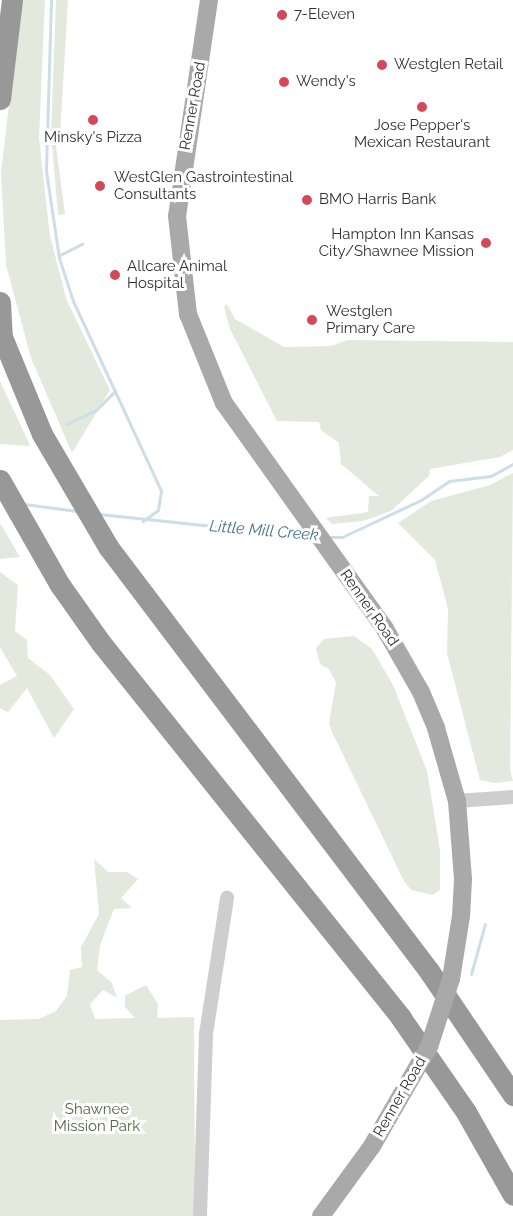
<!DOCTYPE html>
<html>
<head>
<meta charset="utf-8">
<style>
  body { margin:0 }
  #map { position:relative; width:513px; height:1216px; overflow:hidden; background:#fff; font-family:Raleway,sans-serif }
  div>[style] { position:absolute }
  .green>* { inset:0; background:#e4e9de }
  .stream>* { height:3px; margin:-1.5px; padding:0 1.5px; transform-origin:1.5px; border-radius:1.5px; background:#cddee7 }
  .minor>* { height:14px; margin:-7px; padding:0 7px; transform-origin:7px; border-radius:7px; background:#cecece }
  .major>* { height:18px; margin:-9px; padding:0 9px; transform-origin:9px; border-radius:9px; background:#a9a9a9 }
  .highway>* { height:21px; margin:-10.5px; padding:0 10.5px; transform-origin:10.5px; border-radius:10.5px; background:#989898 }
  .major-bridge>* { height:18px; margin:-9px; padding:0 9px; transform-origin:9px; border-radius:9px; background:#a9a9a9 }
  .dots>* { width:16px; height:16px; translate:-50% -50%; box-sizing:border-box; border:3px solid #fff; border-radius:50% }
  span { translate:-50% -50%; white-space:nowrap; text-align:center; line-height:1.15; -webkit-text-stroke:6px #fff; paint-order:stroke }
  .poi-label { font-size:15px; color:#313131 }
  .left { translate:0 -50%; text-align:left }
  .right { translate:-100% -50%; text-align:right }
  .street-label { font-size:15px; color:#313131 }
  .park-label { font-size:15px; color:#566843 }
  .water-label { font-size:16px; color:#47738b; font-style:italic }
</style>
</head>
<body>
<div id="map">
  <div class="green">
    <i style="clip-path:polygon(21px 0,45px 0,39px 138px,50px 236px,67px 301px,110px 390px,72px 453px,31px 358px,6px 265px,1px 173px)"></i>
    <i style="clip-path:polygon(56px 0,68px 0,60px 135px,56px 146px,65px 214px,58px 215px,51px 133px)"></i>
    <i style="clip-path:polygon(227px 304px,235px 319px,284px 347px,331px 346px,348px 340px,513px 342px,513px 450px,500px 457px,430px 469px,429px 476px,391px 511px,363px 521px,332px 524px,326px 518px,368px 512px,369px 496px,379px 496px,341px 464px,339px 443px,321px 430px,319px 422px,277px 421px,230px 329px,224px 307px)"></i>
    <i style="clip-path:polygon(0 381px,27px 439px,30px 446px,0 444px)"></i>
    <i style="clip-path:polygon(513px 473px,510px 770px,513px 781px,495px 783px,480px 780px,447px 653px,448px 609px,435px 560px,398px 523px,431px 501px,490px 485px)"></i>
    <i style="clip-path:polygon(0 523px,20px 557px,0 559px)"></i>
    <i style="clip-path:polygon(0 572px,18px 585px,15px 631px,27px 640px,28px 658px,50px 675px,74px 709px,54px 738px,27px 688px,8px 712px,0 708px,0 685px,17px 676px,0 647px)"></i>
    <i style="clip-path:polygon(354px 636px,372px 649px,393px 685px,427px 771px,440px 850px,440px 890px,433px 895px,411px 890px,404px 881px,332px 732px,329px 723px,336px 683px,329px 669px,320px 664px,316px 648px,324px 639px)"></i>
    <i style="clip-path:polygon(94px 859px,108px 872px,127px 872px,138px 879px,121px 898px,132px 908px,114px 909px,100px 945px,97px 970px,112px 983px,117px 998px,103px 990px,90px 1004px,95px 1019px,135px 1018px,125px 1007px,125px 996px,146px 985px,158px 1004px,157px 1018px,194px 1017px,195px 1216px,0 1216px,0 1020px,39px 1019px,56px 1011px,67px 996px,70px 970px,82px 967px,81px 947px,99px 914px)"></i>
  </div>
  <div class="stream">
    <i style="left:51px;top:0;width:171px;rotate:91.7deg"></i>
    <i style="left:46px;top:171px;width:88px;rotate:81.5deg"></i>
    <i style="left:59px;top:258px;width:45px;rotate:72deg"></i>
    <i style="left:73px;top:301px;width:209px;rotate:65.1deg"></i>
    <i style="left:161px;top:491px;width:19px;rotate:99deg"></i>
    <i style="left:158px;top:510px;width:19px;rotate:144deg"></i>
    <i style="left:463px;top:69px;width:4px;rotate:-76deg"></i>
    <i style="left:60px;top:255px;width:25px;rotate:-27deg"></i>
    <i style="left:66px;top:424px;width:33px;rotate:-25deg"></i>
    <i style="left:96px;top:410px;width:27px;rotate:-45deg"></i>
    <i style="left:24px;top:504px;width:53px;rotate:7.5deg"></i>
    <i style="left:99px;top:514px;width:212px;rotate:6deg"></i>
    <i style="left:328px;top:537px;width:14px"></i>
    <i style="left:342px;top:537px;width:87px;rotate:-25.1deg"></i>
    <i style="left:421px;top:500px;width:34px;rotate:-34deg"></i>
    <i style="left:449px;top:481px;width:42px;rotate:-6.8deg"></i>
    <i style="left:491px;top:476px;width:25px;rotate:-29deg"></i>
    <i style="left:471px;top:974px;width:52px;rotate:-74.4deg"></i>
  </div>
  <div class="minor">
    <i style="left:457px;top:801px;width:56px;rotate:-4.1deg"></i>
    <i style="left:200px;top:1216px;width:182px;rotate:-88.1deg"></i>
    <i style="left:206px;top:1034px;width:138px;rotate:-81.2deg"></i>
  </div>
  <div class="major">
    <i style="left:209px;top:0;width:218px;rotate:98.4deg"></i>
    <i style="left:177px;top:216px;width:99px;rotate:83.6deg"></i>
    <i style="left:188px;top:314px;width:96px;rotate:68deg"></i>
    <i style="left:224px;top:403px;width:277px;rotate:54.5deg"></i>
    <i style="left:385px;top:629px;width:73px;rotate:60.3deg"></i>
    <i style="left:421px;top:692px;width:39px;rotate:67deg"></i>
    <i style="left:436px;top:728px;width:76px;rotate:74deg"></i>
    <i style="left:457px;top:801px;width:78px;rotate:85.6deg"></i>
    <i style="left:463px;top:879px;width:37px;rotate:93deg"></i>
    <i style="left:321px;top:1216px;width:87px;rotate:-53.9deg"></i>
  </div>
  <div class="highway">
    <i style="left:0;top:99px;width:100px;rotate:-83.1deg"></i>
    <i style="left:0;top:302px;width:35px;rotate:87deg"></i>
    <i style="left:0;top:332px;width:110px;rotate:67.6deg"></i>
    <i style="left:42px;top:434px;width:132px;rotate:59.6deg"></i>
    <i style="left:109px;top:548px;width:530px;rotate:52.89deg"></i>
    <i style="left:429px;top:971px;width:150px;rotate:55.9deg"></i>
    <i style="left:0;top:480px;width:121px;rotate:60.3deg"></i>
    <i style="left:60px;top:585px;width:71px;rotate:54.7deg"></i>
    <i style="left:101px;top:643px;width:480px;rotate:51.3deg"></i>
    <i style="left:401px;top:1018px;width:114px;rotate:55.3deg"></i>
    <i style="left:466px;top:1112px;width:95px;rotate:60.5deg"></i>
  </div>
  <div class="major-bridge">
    <i style="left:372px;top:1146px;width:114px;rotate:-60.1deg"></i>
    <i style="left:429px;top:1047px;width:71px;rotate:-72.1deg"></i>
    <i style="left:451px;top:979px;width:64px;rotate:-81deg"></i>
  </div>
  <div class="dots">
    <i style="left:282px;top:15px;background:#d34958"></i>
    <i style="left:382px;top:65px;background:#d34958"></i>
    <i style="left:284px;top:82px;background:#d34958"></i>
    <i style="left:422px;top:107px;background:#d34958"></i>
    <i style="left:93px;top:120px;background:#d34958"></i>
    <i style="left:100px;top:186px;background:#d34958"></i>
    <i style="left:307px;top:200px;background:#d34958"></i>
    <i style="left:486px;top:243px;background:#d34958"></i>
    <i style="left:115px;top:275px;background:#d34958"></i>
    <i style="left:312px;top:320px;background:#d34958"></i>
  </div>
  <div class="poi-label">
    <span class="left" style="left:294px;top:15px">7-Eleven</span>
    <span class="left" style="left:394px;top:65px">Westglen Retail</span>
    <span class="left" style="left:296px;top:82px">Wendy's</span>
    <span style="left:422px;top:134px">Jose Pepper's<br>Mexican Restaurant</span>
    <span style="left:93px;top:138px">Minsky's Pizza</span>
    <span class="left" style="left:114px;top:186px">WestGlen Gastrointestinal<br>Consultants</span>
    <span class="left" style="left:319px;top:200px">BMO Harris Bank</span>
    <span class="right" style="left:474px;top:243px">Hampton Inn Kansas<br>City/Shawnee Mission</span>
    <span class="left" style="left:127px;top:275px">Allcare Animal<br>Hospital</span>
    <span class="left" style="left:326px;top:320px">Westglen<br>Primary Care</span>
  </div>
  <div class="street-label">
    <span style="left:193px;top:106px;rotate:-80deg">Renner Road</span>
    <span style="left:369px;top:608px;rotate:55deg">Renner Road</span>
    <span style="left:400px;top:1097px;rotate:-60deg">Renner Road</span>
  </div>
  <div class="park-label">
    <span style="left:97px;top:1118px">Shawnee<br>Mission Park</span>
  </div>
  <div class="water-label">
    <span style="left:264px;top:531px;rotate:5deg">Little Mill Creek</span>
  </div>
</div>
</body>
</html>
